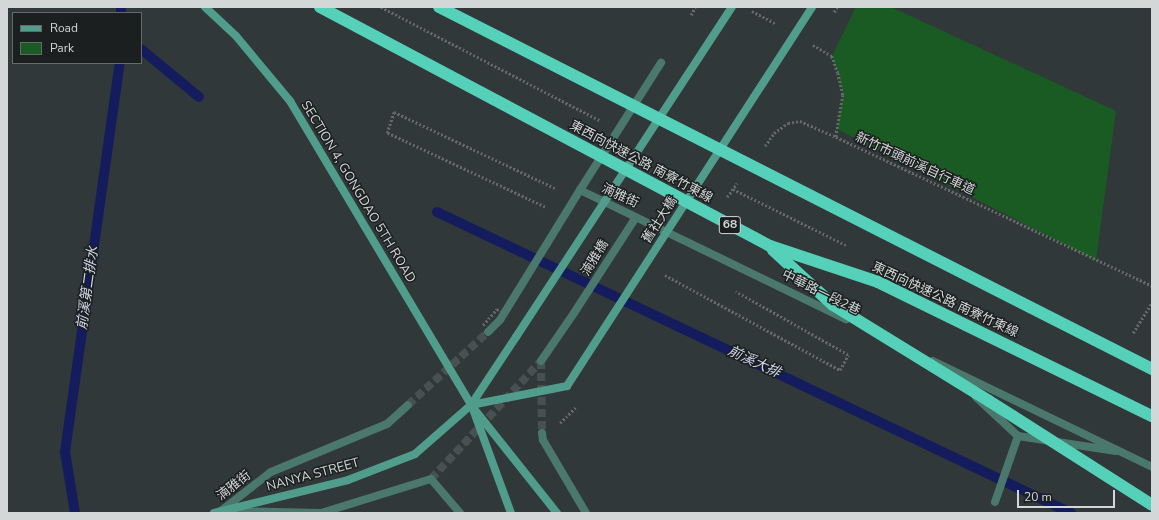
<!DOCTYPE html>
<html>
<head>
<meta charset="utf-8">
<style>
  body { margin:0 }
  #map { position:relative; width:1159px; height:520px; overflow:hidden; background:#313839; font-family:"Nunito Sans","Noto Sans TC",sans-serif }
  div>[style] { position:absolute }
  .green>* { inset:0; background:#195b23 }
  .stream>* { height:10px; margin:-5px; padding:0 5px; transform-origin:5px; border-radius:5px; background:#141c5e }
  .street-tunnel>* { height:8px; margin-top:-4px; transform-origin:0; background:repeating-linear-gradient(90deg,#495051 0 8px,transparent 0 12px) }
  .path>* { height:2.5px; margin-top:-1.25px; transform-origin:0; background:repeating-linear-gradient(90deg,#646a6b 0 2px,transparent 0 4px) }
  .lane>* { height:8px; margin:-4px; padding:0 4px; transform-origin:4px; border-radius:4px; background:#4b786d }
  .street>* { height:8px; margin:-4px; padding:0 4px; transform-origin:4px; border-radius:4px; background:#4b786d }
  .secondary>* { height:8px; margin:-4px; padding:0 4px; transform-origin:4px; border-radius:4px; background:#519d8c }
  .path-bridge>* { height:2.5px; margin-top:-1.25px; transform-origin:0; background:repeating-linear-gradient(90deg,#646a6b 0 2px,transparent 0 4px) }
  .secondary-bridge>* { height:8px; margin:-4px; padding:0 4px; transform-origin:4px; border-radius:4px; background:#519d8c }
  .highway-bridge>* { height:12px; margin:-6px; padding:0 6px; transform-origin:6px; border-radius:6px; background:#54d1b8 }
  span { translate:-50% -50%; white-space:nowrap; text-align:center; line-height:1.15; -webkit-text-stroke:3px #1c1f1f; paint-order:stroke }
  .shield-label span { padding:1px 3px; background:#1c1f1f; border:1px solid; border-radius:3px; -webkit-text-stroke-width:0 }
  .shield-label { font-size:12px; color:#d3d7d8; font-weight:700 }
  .street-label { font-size:13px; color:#d3d7d8 }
  .water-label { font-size:14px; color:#d2d9ed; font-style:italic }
  .frame { position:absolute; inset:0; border:8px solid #d3d7d8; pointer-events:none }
  .legend { position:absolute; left:12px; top:12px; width:130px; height:52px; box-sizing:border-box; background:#1c1f1f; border:1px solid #656969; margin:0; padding:5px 7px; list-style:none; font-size:12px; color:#d3d7d8 }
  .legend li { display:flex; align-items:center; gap:8px; height:20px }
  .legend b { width:20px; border:1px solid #656969 }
  .scale { position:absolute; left:1017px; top:490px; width:98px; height:18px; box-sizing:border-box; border:2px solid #d3d7d8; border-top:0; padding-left:5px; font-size:12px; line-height:14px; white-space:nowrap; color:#d3d7d8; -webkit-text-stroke:3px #1c1f1f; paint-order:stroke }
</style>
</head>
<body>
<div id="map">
  <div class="green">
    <i style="clip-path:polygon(856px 7px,891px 7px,1116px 111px,1096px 260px,837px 129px,843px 95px,838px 73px,832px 56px)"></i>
  </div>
  <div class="stream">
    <i style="left:121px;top:7px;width:6px;rotate:90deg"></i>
    <i style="left:141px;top:49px;width:75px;rotate:39.6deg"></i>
    <i style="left:437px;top:212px;width:702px;rotate:25.4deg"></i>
    <i style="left:75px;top:513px;width:62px;rotate:-99.3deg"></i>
    <i style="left:65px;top:452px;width:393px;rotate:-82deg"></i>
  </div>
  <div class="street-tunnel">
    <i style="left:541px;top:361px;width:72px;rotate:89.2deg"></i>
    <i style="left:408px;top:405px;width:108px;rotate:-42.4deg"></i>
    <i style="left:431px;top:479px;width:161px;rotate:-47deg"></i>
  </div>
  <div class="path">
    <i style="left:381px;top:7px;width:246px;rotate:27.4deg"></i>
    <i style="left:752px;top:11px;width:27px;rotate:28deg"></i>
    <i style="left:691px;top:15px;width:9px;rotate:-63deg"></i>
    <i style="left:813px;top:45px;width:22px;rotate:30deg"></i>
    <i style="left:832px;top:56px;width:18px;rotate:71deg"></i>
    <i style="left:838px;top:73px;width:23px;rotate:77deg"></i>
    <i style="left:843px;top:95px;width:43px;rotate:99.5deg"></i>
    <i style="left:836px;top:137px;width:349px;rotate:25.2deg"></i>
    <i style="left:765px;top:146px;width:16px;rotate:-55deg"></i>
    <i style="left:774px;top:133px;width:17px;rotate:-36deg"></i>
    <i style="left:788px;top:123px;width:12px;rotate:-9deg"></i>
    <i style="left:800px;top:121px;width:39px;rotate:24deg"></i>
    <i style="left:733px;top:189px;width:126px;rotate:26.4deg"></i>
    <i style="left:727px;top:197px;width:17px;rotate:-54deg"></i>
    <i style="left:545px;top:207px;width:174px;rotate:-154.9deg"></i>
    <i style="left:387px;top:133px;width:22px;rotate:-72deg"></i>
    <i style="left:394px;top:112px;width:180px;rotate:25.3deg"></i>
    <i style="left:665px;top:275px;width:199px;rotate:28.5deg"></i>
    <i style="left:840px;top:370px;width:17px;rotate:-62deg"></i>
    <i style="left:848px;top:355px;width:129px;rotate:-150.6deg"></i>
    <i style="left:1133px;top:333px;width:36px;rotate:-58deg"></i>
    <i style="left:560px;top:423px;width:23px;rotate:-45deg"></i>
  </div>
  <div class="lane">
    <i style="left:580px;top:190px;width:151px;rotate:-57.5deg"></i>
  </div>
  <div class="street">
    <i style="left:488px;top:332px;width:17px;rotate:-45deg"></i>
    <i style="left:500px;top:320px;width:153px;rotate:-58.4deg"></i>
    <i style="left:580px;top:190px;width:296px;rotate:25.9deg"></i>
    <i style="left:541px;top:361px;width:58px;rotate:-55.5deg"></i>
    <i style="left:574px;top:313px;width:114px;rotate:-57.1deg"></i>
    <i style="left:933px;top:361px;width:243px;rotate:25.8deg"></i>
    <i style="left:976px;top:397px;width:57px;rotate:42.9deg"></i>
    <i style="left:1018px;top:436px;width:99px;rotate:8.7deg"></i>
    <i style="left:542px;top:433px;width:7px;rotate:82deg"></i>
    <i style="left:543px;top:440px;width:85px;rotate:59.5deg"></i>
    <i style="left:995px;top:502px;width:70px;rotate:-70.8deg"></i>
    <i style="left:221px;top:511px;width:63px;rotate:-38deg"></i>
    <i style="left:271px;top:472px;width:126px;rotate:-22.5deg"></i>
    <i style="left:387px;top:424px;width:28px;rotate:-42deg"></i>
    <i style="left:225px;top:511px;width:96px;rotate:1.2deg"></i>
    <i style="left:321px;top:513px;width:115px;rotate:-17.2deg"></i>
    <i style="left:431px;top:479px;width:45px;rotate:49.5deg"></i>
  </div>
  <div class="secondary">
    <i style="left:205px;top:7px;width:42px;rotate:43.1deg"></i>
    <i style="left:236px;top:36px;width:85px;rotate:50.3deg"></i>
    <i style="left:290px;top:101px;width:354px;rotate:59.2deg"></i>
    <i style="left:471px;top:405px;width:138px;rotate:51.5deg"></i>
    <i style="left:471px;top:405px;width:98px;rotate:-11.2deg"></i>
    <i style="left:474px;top:412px;width:108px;rotate:69.9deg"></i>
    <i style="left:214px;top:513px;width:138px;rotate:-13.8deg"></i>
    <i style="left:348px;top:480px;width:72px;rotate:-21.2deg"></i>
    <i style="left:415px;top:454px;width:74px;rotate:-41.2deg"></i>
    <i style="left:471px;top:405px;width:82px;rotate:-56.5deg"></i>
  </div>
  <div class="path-bridge">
    <i style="left:834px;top:12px;width:6px;rotate:-59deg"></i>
    <i style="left:483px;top:325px;width:21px;rotate:-49deg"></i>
    <i style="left:497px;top:309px;width:9px;rotate:32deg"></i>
  </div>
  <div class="secondary-bridge">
    <i style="left:516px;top:337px;width:394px;rotate:-56.8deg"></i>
    <i style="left:567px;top:386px;width:451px;rotate:-57.1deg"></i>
  </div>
  <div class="highway-bridge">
    <i style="left:320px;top:7px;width:510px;rotate:27.97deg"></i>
    <i style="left:770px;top:246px;width:114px;rotate:18.4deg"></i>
    <i style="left:878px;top:282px;width:305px;rotate:26.1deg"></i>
    <i style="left:439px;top:7px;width:800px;rotate:26.92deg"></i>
    <i style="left:773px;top:250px;width:81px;rotate:42.5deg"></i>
    <i style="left:833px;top:305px;width:183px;rotate:31.6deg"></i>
    <i style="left:989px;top:401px;width:193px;rotate:32.5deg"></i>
  </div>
  <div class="shield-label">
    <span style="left:730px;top:225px">68</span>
  </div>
  <div class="street-label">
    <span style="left:641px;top:162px;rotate:28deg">東西向快速公路 南寮竹東線</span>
    <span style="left:915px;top:164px;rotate:25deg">新竹市頭前溪自行車道</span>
    <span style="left:358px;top:192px;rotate:59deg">SECTION 4, GONGDAO 5TH ROAD</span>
    <span style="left:620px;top:196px;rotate:25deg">湳雅街</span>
    <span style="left:660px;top:220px;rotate:-57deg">舊社大橋</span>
    <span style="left:595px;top:258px;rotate:-58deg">湳雅橋</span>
    <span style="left:821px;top:293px;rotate:26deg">中華路一段2巷</span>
    <span style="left:945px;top:300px;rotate:25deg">東西向快速公路 南寮竹東線</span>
    <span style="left:313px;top:475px;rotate:-15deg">NANYA STREET</span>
    <span style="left:234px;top:486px;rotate:-38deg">湳雅街</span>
  </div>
  <div class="water-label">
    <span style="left:88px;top:288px;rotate:-82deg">前溪第二排水</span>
    <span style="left:754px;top:362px;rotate:25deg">前溪大排</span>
  </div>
  <div class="frame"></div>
  <ul class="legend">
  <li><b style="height:5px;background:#519d8c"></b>Road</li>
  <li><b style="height:11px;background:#195b23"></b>Park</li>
  </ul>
  <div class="scale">20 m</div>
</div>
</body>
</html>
